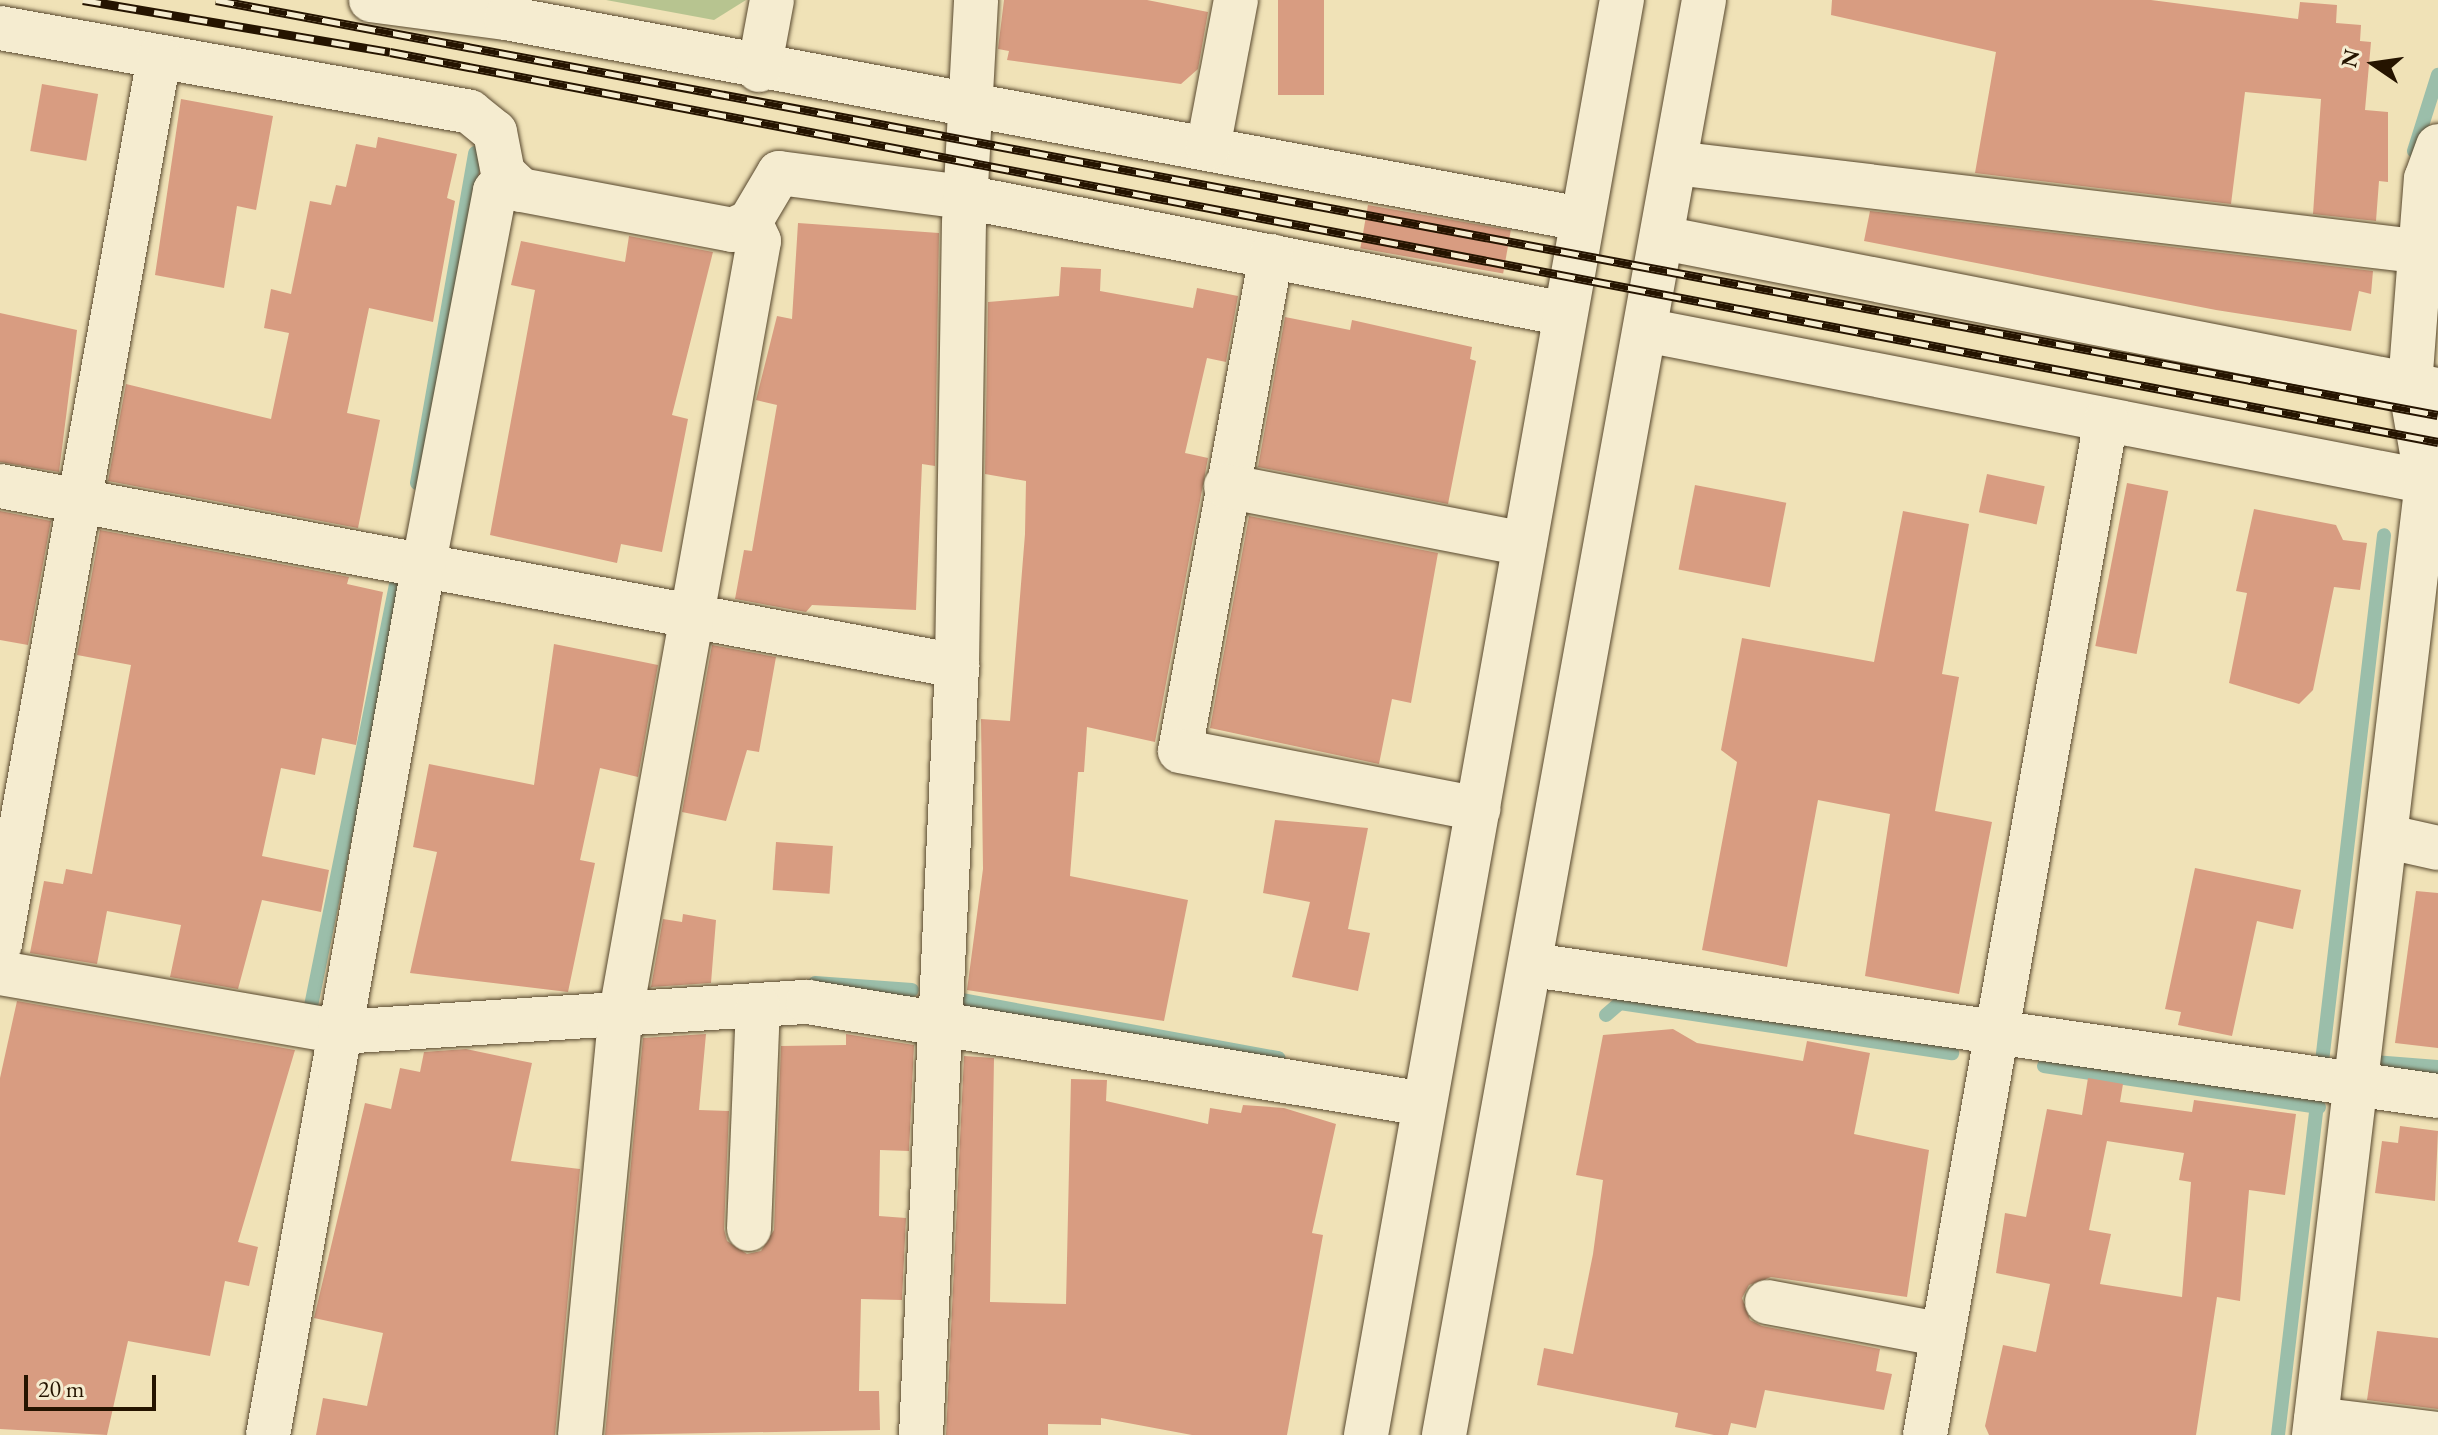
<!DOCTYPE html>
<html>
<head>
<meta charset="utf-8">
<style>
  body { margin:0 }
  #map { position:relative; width:2438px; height:1435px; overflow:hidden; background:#f0e2b7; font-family:"EB Garamond",serif }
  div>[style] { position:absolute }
  .green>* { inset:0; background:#b7c490 }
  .stream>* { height:14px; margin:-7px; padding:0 7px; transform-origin:7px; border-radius:7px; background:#9bbeaa }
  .building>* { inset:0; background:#d89c81; transform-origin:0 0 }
  .roads { filter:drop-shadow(0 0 2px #58482e) drop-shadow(0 0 2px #58482e) }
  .minor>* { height:44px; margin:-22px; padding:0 22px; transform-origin:22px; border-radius:22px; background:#f5ecd0 }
  .tertiary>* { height:44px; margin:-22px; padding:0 22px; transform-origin:22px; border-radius:22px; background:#f5ecd0 }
  .rail>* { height:9px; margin-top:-4.5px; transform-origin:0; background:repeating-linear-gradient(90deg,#f5ecd0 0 18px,#251400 0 36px); box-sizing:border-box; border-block:2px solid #251400 }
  span { translate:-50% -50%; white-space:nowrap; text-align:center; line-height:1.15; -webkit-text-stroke:6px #f5ecd0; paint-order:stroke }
  .north { position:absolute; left:2334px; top:24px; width:80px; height:80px; -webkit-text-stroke:6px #f5ecd0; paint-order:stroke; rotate:283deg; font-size:22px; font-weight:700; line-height:32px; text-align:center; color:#251400 }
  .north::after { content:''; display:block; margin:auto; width:28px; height:36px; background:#251400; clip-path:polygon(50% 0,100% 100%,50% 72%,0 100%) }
  .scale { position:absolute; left:24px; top:1375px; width:132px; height:36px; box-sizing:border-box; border:4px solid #251400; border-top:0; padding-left:10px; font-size:24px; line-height:28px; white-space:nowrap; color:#251400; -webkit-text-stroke:6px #f5ecd0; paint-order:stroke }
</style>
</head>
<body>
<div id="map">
  <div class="green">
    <i style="clip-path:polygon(606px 0,746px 0,714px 20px)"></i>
  </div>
  <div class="stream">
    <i style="left:2414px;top:151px;width:80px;rotate:-72.5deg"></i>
    <i style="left:417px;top:483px;width:335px;rotate:-80deg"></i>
    <i style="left:815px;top:983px;width:97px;rotate:4.1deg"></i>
    <i style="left:956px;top:999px;width:328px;rotate:10.4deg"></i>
    <i style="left:310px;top:1011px;width:434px;rotate:-78.6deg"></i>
    <i style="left:1606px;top:1015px;width:18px;rotate:-41deg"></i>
    <i style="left:1620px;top:1003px;width:336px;rotate:8.6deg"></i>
    <i style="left:2361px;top:1061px;width:77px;rotate:4.5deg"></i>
    <i style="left:2044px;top:1066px;width:278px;rotate:8.5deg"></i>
    <i style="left:2278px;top:1435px;width:906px;rotate:-83.28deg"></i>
  </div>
  <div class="building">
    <i style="clip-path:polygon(1004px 0,1147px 0,1208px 12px,1198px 69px,1181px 84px,1007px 60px,1009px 51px,998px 49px)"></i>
    <i style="left:1278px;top:0;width:46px;height:95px"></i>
    <i style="clip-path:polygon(1832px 0,2151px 0,2298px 19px,2300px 2px,2337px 5px,2336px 23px,2361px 25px,2360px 41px,2371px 42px,2365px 110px,2388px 112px,2388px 182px,2379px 181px,2376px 221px,2313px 214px,2321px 99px,2245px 92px,2231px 204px,1975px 173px,1996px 52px,1831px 15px)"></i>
    <i style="left:42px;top:84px;width:57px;height:68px;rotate:10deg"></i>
    <i style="clip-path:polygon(181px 99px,273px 116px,256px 210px,237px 206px,224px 288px,155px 275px)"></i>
    <i style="clip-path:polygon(378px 137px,457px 154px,447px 198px,455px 201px,433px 322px,369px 308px,347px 413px,380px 420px,358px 528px,108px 481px,126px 384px,271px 419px,289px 333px,264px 328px,271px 289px,291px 294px,310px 201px,331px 205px,336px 185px,346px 187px,356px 144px,376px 148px)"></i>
    <i style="left:1368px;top:205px;width:145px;height:44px;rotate:10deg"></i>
    <i style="clip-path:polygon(1870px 211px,2373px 271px,2371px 294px,2359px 291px,2351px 331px,2216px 310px,1864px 241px)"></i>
    <i style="clip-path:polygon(798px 223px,939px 233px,935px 466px,922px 464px,916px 610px,812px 605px,806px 612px,735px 599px,744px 550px,752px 551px,777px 405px,756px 400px,777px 316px,792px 319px)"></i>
    <i style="clip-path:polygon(629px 236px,713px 252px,672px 415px,688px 419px,662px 552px,621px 544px,617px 563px,490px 535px,535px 290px,511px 285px,521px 241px,625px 262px)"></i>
    <i style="clip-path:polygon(1061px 267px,1101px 269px,1100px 291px,1193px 308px,1197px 288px,1238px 296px,1226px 362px,1207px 358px,1185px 453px,1208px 458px,1155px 742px,1087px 727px,1084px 772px,1078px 772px,1070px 876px,1188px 900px,1164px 1021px,967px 990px,983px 869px,981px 719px,1010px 721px,1025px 534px,1026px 481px,985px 474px,988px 302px,1059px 296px)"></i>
    <i style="clip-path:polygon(0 313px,77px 330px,59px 472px,0 462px)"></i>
    <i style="clip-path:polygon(1285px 317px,1350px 330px,1352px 320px,1472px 347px,1470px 359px,1476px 361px,1448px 504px,1258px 467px)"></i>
    <i style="left:1987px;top:474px;width:59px;height:39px;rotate:12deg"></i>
    <i style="left:2127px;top:483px;width:42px;height:166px;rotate:11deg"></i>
    <i style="left:1695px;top:485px;width:93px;height:86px;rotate:11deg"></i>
    <i style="clip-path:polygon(2254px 509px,2336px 525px,2343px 540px,2367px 543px,2360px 590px,2334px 587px,2313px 690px,2299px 704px,2229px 683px,2247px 593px,2236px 591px)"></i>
    <i style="clip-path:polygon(0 511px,51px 521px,28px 645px,0 640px)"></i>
    <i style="clip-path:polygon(1903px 511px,1969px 524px,1942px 674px,1959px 677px,1935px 811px,1992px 822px,1959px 994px,1865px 976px,1890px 814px,1818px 800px,1787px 967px,1702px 950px,1737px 762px,1721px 750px,1742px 638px,1874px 662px)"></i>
    <i style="clip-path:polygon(1249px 516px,1438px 553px,1411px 703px,1392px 699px,1379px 764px,1210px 728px)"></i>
    <i style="clip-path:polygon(100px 530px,349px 577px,347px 584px,383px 592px,356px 745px,322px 738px,315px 775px,281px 768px,262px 856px,329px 870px,321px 912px,262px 900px,238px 989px,170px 977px,181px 925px,107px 911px,97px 964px,30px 953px,44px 881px,63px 884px,66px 869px,92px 874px,131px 665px,77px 655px)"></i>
    <i style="clip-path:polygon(554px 644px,658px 665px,638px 777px,600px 768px,580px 860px,595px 863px,568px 992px,410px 973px,437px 852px,413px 847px,429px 764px,534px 785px)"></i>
    <i style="clip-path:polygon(712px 645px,776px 657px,759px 752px,747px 750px,726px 821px,682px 812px)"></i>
    <i style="clip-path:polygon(1275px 820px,1368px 828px,1348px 929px,1370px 933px,1358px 991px,1292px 977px,1310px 902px,1263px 893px)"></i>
    <i style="left:776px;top:842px;width:57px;height:48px;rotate:4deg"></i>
    <i style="clip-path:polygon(2195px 868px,2301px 890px,2293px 929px,2257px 921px,2232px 1036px,2178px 1025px,2181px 1012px,2165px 1009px)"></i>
    <i style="clip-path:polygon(2416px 891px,2438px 893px,2438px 1048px,2395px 1043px)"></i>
    <i style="clip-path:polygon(683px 914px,716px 920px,711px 983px,651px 987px,663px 919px,682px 922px)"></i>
    <i style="clip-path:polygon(17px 1001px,295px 1050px,238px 1242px,258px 1247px,249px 1286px,225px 1281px,210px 1356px,128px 1341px,107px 1435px,0 1429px,0 1078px)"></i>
    <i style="clip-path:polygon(1673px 1029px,1697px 1043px,1803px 1061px,1807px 1041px,1870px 1053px,1854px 1134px,1929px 1150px,1907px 1297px,1771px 1277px,1749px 1285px,1742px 1298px,1750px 1320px,1762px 1326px,1880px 1349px,1876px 1371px,1892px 1374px,1884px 1410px,1765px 1390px,1756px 1428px,1731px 1423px,1728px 1435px,1714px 1435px,1675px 1427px,1678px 1413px,1537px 1385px,1544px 1348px,1573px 1354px,1593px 1254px,1603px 1180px,1576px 1175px,1603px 1035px)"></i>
    <i style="clip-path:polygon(706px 1034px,699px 1110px,729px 1111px,724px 1229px,727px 1241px,747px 1254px,761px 1251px,774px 1230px,781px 1046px,846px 1045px,846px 1034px,914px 1045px,909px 1151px,880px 1150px,879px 1216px,906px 1218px,902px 1300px,861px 1299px,859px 1391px,879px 1391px,880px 1430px,605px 1435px,643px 1038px)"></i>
    <i style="clip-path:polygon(466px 1049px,532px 1063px,511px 1161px,580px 1169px,555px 1435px,316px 1435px,323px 1398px,367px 1406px,383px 1333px,314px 1318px,365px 1103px,391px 1109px,400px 1068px,420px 1072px,424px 1052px)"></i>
    <i style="clip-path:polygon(964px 1056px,994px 1058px,990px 1302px,1066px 1304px,1071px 1079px,1107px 1080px,1106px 1101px,1208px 1124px,1210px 1108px,1241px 1113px,1243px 1105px,1284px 1108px,1336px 1124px,1312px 1233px,1323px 1235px,1287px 1435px,1192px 1435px,1101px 1418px,1101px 1425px,1048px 1424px,1048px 1435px,946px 1435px)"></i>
    <i style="clip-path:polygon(evenodd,2088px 1078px,2123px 1084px,2120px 1102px,2192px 1112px,2194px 1100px,2296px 1114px,2285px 1195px,2249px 1190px,2240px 1301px,2217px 1297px,2196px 1435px,1989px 1435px,1985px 1426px,2003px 1345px,2036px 1352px,2050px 1284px,1996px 1273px,2005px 1213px,2026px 1217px,2047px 1109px,2082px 1115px,2088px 1078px,2107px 1141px,2184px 1153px,2179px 1180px,2191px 1182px,2182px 1297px,2100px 1284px,2111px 1234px,2089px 1230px,2107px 1141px)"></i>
    <i style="clip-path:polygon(2400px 1126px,2438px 1131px,2435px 1201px,2375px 1193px,2382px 1141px,2398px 1143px)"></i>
    <i style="clip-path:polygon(2377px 1331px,2438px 1338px,2438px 1409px,2367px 1400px)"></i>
  </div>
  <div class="roads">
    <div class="minor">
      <i style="left:371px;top:0;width:136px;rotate:7.6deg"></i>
      <i style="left:506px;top:18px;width:1094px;rotate:10.59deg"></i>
      <i style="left:0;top:28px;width:477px;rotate:10.1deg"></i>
      <i style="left:470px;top:112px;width:32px;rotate:39deg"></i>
      <i style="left:495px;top:132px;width:42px;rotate:79deg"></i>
      <i style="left:503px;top:173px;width:25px;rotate:43deg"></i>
      <i style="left:521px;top:190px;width:215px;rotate:10.7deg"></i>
      <i style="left:732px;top:230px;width:20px;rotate:-24deg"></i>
      <i style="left:750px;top:222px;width:57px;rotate:-59.4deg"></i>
      <i style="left:779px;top:173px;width:188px;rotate:7.4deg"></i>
      <i style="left:965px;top:197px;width:611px;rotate:11.03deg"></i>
      <i style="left:759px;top:70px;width:71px;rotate:-79.5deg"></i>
      <i style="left:1208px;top:148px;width:151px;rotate:-79.3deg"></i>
      <i style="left:1675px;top:163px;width:754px;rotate:6.78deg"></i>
      <i style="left:1663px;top:238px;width:789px;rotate:11.11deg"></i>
      <i style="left:1271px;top:256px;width:503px;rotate:100.42deg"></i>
      <i style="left:1180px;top:751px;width:304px;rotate:11deg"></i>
      <i style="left:1645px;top:330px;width:808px;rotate:10.99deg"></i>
      <i style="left:0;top:486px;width:974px;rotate:10.65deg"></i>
      <i style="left:1226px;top:486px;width:304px;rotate:11deg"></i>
      <i style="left:2389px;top:837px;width:50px;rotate:12.7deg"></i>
      <i style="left:0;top:944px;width:900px;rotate:-79.83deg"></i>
      <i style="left:1532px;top:965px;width:915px;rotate:8.23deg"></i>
      <i style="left:0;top:973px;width:345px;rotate:9.8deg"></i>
      <i style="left:340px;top:1032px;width:469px;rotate:-3.7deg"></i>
      <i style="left:808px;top:1002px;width:624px;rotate:9.4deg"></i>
      <i style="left:749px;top:1229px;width:223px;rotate:-87.7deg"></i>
      <i style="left:1767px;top:1302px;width:179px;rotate:10.6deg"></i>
      <i style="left:2316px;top:1419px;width:123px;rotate:7deg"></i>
      <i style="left:268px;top:1435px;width:886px;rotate:-79.86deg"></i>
      <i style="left:424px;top:563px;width:379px;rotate:-79.2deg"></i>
      <i style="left:495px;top:191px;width:18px;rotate:-47deg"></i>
      <i style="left:580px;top:1435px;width:419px;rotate:-84.5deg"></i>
      <i style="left:620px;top:1018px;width:789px;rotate:-79.86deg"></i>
      <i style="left:759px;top:241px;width:21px;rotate:-115deg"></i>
      <i style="left:921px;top:1435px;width:770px;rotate:-87.32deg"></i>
      <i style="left:957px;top:666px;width:443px;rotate:-89.1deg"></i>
      <i style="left:964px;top:223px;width:223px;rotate:-86.9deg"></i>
      <i style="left:1925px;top:1435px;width:1031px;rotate:-79.89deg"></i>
      <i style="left:2314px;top:1435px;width:960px;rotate:-83.24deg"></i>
      <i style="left:2427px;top:482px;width:98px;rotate:-99.9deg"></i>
      <i style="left:2410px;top:385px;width:207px;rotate:-85.6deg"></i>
      <i style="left:2426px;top:179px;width:35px;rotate:-70deg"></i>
    </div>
    <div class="tertiary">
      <i style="left:1366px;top:1435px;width:1458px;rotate:-79.89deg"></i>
      <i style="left:1444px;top:1435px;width:1458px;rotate:-79.73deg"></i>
    </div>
  </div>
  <div class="rail">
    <i style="left:83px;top:0;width:311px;rotate:9.6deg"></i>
    <i style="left:390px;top:52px;width:2085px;rotate:10.78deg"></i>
    <i style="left:216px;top:0;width:2260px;rotate:10.58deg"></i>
  </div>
  <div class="north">N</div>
  <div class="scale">20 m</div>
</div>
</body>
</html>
